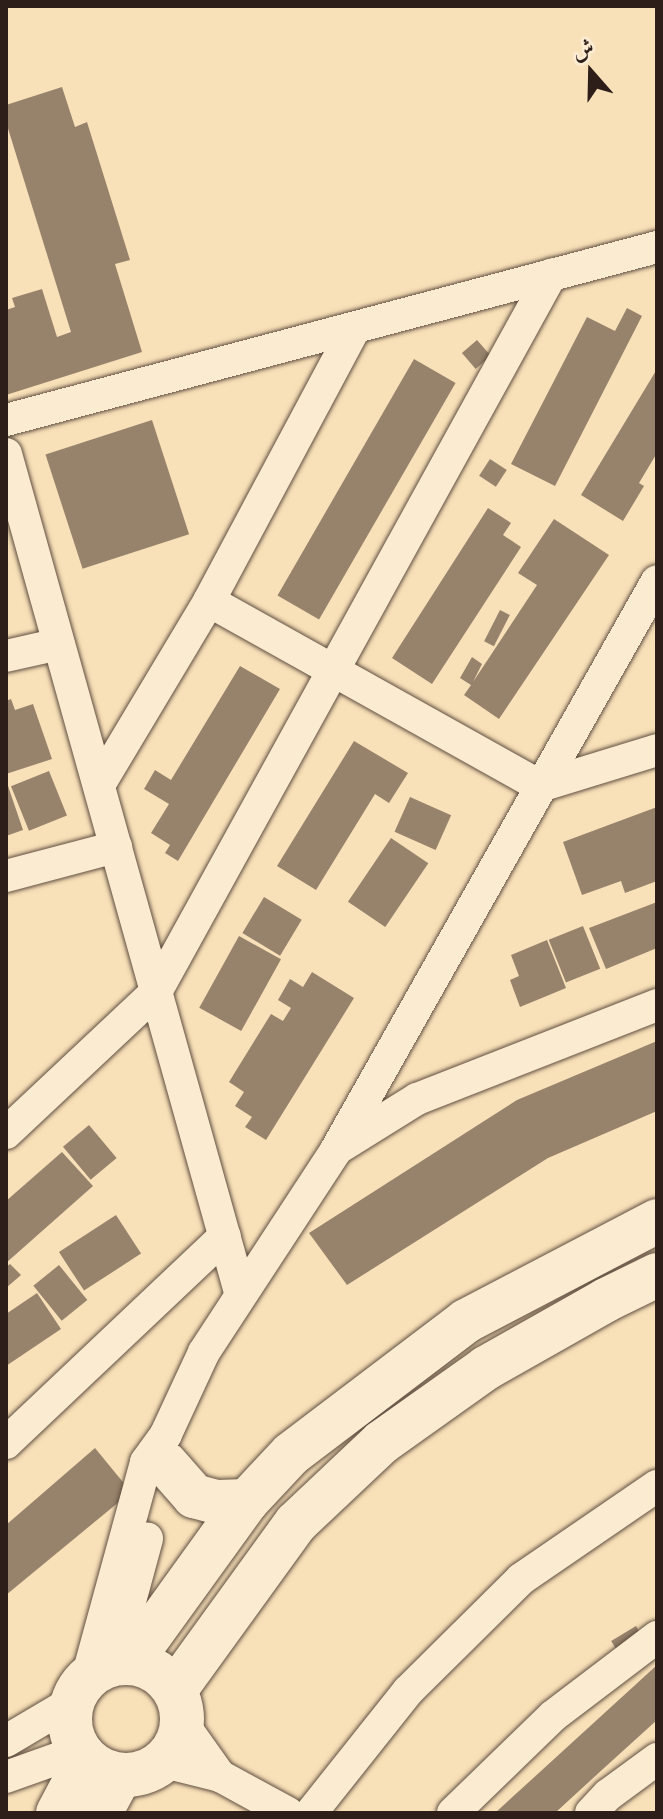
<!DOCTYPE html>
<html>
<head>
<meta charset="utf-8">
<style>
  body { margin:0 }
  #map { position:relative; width:663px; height:1819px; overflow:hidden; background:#f8e0b8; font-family:"IM FELL Double Pica",Amiri,serif }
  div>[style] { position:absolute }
  .building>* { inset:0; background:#97836c; transform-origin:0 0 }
  .roads { filter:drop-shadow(0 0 2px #604e41) drop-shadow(0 0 2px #604e41) }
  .street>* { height:32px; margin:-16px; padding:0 16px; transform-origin:16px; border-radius:16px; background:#faebd1 }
  .secondary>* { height:44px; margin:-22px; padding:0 22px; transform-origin:22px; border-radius:22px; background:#faebd1 }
  .secondary>.ring { margin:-22px; padding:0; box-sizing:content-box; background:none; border:44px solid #faebd1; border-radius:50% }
  span { translate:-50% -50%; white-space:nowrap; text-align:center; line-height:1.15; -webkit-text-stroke:7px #faebd1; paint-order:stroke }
  .frame { position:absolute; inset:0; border:8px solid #2d1e19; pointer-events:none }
  .north { position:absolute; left:551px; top:32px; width:80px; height:80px; -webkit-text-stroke:6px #faebd1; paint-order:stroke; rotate:340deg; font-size:22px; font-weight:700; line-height:32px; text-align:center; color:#2d1e19 }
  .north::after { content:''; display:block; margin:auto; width:28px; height:36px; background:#2d1e19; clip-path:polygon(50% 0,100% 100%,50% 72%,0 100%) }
</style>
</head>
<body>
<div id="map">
  <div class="building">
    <i style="clip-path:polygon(62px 87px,75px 127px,87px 122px,130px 260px,115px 264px,142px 352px,6px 395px,6px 310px,15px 307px,12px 298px,42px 289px,57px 337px,71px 332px,6px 122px,6px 105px)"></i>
    <i style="clip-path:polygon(627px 308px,642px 316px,555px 486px,511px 464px,587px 317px,615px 331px)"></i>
    <i style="left:477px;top:340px;width:21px;height:20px;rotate:49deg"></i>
    <i style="left:414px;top:359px;width:48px;height:273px;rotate:30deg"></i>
    <i style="clip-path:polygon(657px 369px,657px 453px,639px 483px,644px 486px,623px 521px,581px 495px)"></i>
    <i style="left:152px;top:420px;width:120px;height:112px;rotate:72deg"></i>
    <i style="left:490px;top:459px;width:20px;height:20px;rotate:33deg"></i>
    <i style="clip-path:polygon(488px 508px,511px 523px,503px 535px,521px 547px,432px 684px,392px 658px)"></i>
    <i style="clip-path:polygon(554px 519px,609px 555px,499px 719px,464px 695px,471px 685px,460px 678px,472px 657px,482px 664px,473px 682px,537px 585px,518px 573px)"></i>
    <i style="left:500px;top:610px;width:11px;height:35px;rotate:27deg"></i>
    <i style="clip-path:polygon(240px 666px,280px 689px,178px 861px,165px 853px,170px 845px,151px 833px,169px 804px,144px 789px,155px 770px,171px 780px)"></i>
    <i style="clip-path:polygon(11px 699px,15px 710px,33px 704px,52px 759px,6px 774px,6px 701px)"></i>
    <i style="clip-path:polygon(354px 741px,408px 773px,389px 803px,375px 794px,316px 890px,277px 866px)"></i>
    <i style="left:49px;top:771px;width:48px;height:41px;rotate:68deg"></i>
    <i style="clip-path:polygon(6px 780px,23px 830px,6px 836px)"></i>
    <i style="left:410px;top:797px;width:45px;height:38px;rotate:24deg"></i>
    <i style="clip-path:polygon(657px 807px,657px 881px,625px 893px,621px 881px,582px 895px,563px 842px)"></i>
    <i style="left:391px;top:838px;width:45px;height:77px;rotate:34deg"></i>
    <i style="left:264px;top:897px;width:44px;height:42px;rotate:31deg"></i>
    <i style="clip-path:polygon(657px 902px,657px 948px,606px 969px,589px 928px)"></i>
    <i style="left:583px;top:926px;width:46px;height:37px;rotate:68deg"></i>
    <i style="left:239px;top:936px;width:48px;height:82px;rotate:29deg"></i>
    <i style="clip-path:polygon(547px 940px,566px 988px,520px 1007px,510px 980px,519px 976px,511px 955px)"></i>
    <i style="clip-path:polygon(312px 972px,354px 998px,266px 1140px,245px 1127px,252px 1117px,235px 1106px,244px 1092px,229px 1082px,271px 1014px,283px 1021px,291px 1008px,278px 1000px,290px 979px,303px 987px)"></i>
    <i style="clip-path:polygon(657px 1041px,657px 1111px,548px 1158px,347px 1285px,309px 1233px,517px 1100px)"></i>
    <i style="left:89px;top:1125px;width:43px;height:34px;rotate:50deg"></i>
    <i style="clip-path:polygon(62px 1152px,93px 1186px,6px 1263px,6px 1201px)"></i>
    <i style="left:116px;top:1215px;width:46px;height:68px;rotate:57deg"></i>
    <i style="clip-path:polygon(10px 1264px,21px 1275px,6px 1288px,6px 1267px)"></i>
    <i style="left:59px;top:1265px;width:45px;height:33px;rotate:51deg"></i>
    <i style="clip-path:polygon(37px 1293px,61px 1329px,6px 1366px,6px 1314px)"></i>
    <i style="clip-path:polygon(95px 1448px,131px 1492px,6px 1595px,6px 1525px)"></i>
    <i style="left:636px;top:1626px;width:17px;height:29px;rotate:59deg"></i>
    <i style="clip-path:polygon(657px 1665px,657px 1720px,603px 1769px,555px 1813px,495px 1813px)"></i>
  </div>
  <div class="roads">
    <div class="street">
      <i style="left:6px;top:420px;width:674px;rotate:-14.88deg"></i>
      <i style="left:6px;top:454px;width:870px;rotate:74.4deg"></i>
      <i style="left:209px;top:601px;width:379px;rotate:29.2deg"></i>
      <i style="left:540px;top:786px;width:122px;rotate:-17.1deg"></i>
      <i style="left:6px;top:656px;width:54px;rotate:-12.8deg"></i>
      <i style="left:99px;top:785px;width:214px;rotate:-59.1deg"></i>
      <i style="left:209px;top:601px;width:310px;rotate:-61.9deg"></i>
      <i style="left:6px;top:876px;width:114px;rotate:-14.8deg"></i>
      <i style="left:6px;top:1133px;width:206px;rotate:-43.2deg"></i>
      <i style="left:156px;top:992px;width:819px;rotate:-61.15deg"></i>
      <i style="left:340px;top:1147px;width:91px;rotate:-31.9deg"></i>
      <i style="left:417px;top:1099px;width:258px;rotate:-21.4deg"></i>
      <i style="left:6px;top:1443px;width:301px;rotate:-43.4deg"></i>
      <i style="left:113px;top:1664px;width:130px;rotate:-74.8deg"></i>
      <i style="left:87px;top:1678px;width:224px;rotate:-74.7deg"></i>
      <i style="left:146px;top:1462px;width:34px;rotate:-54deg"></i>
      <i style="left:166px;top:1434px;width:90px;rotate:-65.1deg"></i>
      <i style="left:204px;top:1352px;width:241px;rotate:-56.8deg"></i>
      <i style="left:336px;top:1150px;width:653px;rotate:-60.57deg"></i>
      <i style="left:183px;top:1724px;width:64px;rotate:54.6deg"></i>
      <i style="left:6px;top:1741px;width:77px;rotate:-30.6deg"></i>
      <i style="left:164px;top:1762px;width:58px;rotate:14deg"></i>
      <i style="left:220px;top:1776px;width:77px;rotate:28.6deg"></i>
      <i style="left:6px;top:1777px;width:77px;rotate:-19.6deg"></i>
      <i style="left:311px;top:1813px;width:156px;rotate:-51.5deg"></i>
      <i style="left:408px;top:1691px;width:159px;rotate:-44.7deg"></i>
      <i style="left:521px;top:1579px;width:165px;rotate:-34.4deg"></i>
      <i style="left:453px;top:1813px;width:139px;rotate:-44.1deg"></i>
      <i style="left:553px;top:1716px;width:131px;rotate:-37.2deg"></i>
      <i style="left:591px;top:1813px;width:25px;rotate:-47deg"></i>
      <i style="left:608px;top:1795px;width:61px;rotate:-36.3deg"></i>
    </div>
    <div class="secondary">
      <i style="left:166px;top:1464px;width:43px;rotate:48.8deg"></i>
      <i style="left:194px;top:1496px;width:23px;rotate:15deg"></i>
      <i style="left:216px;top:1502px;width:31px;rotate:-2deg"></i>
      <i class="ring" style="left:70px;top:1663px;width:68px;height:68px"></i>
      <i style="left:130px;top:1663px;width:200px;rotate:-54.2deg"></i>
      <i style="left:247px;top:1501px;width:64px;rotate:-46.9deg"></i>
      <i style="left:291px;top:1454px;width:220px;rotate:-37.2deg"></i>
      <i style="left:466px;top:1321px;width:216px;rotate:-27.6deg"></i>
      <i style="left:175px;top:1690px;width:206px;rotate:-54.1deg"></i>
      <i style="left:296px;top:1523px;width:118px;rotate:-43.3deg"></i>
      <i style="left:382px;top:1442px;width:128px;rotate:-35.4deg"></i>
      <i style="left:486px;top:1368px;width:138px;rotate:-29.5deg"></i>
      <i style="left:606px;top:1300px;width:57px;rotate:-26.1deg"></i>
      <i style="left:58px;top:1813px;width:60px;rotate:-62.2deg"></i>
      <i style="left:100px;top:1813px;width:42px;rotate:-61.6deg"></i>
    </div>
  </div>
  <div class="frame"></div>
  <div class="north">ش</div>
</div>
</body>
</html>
